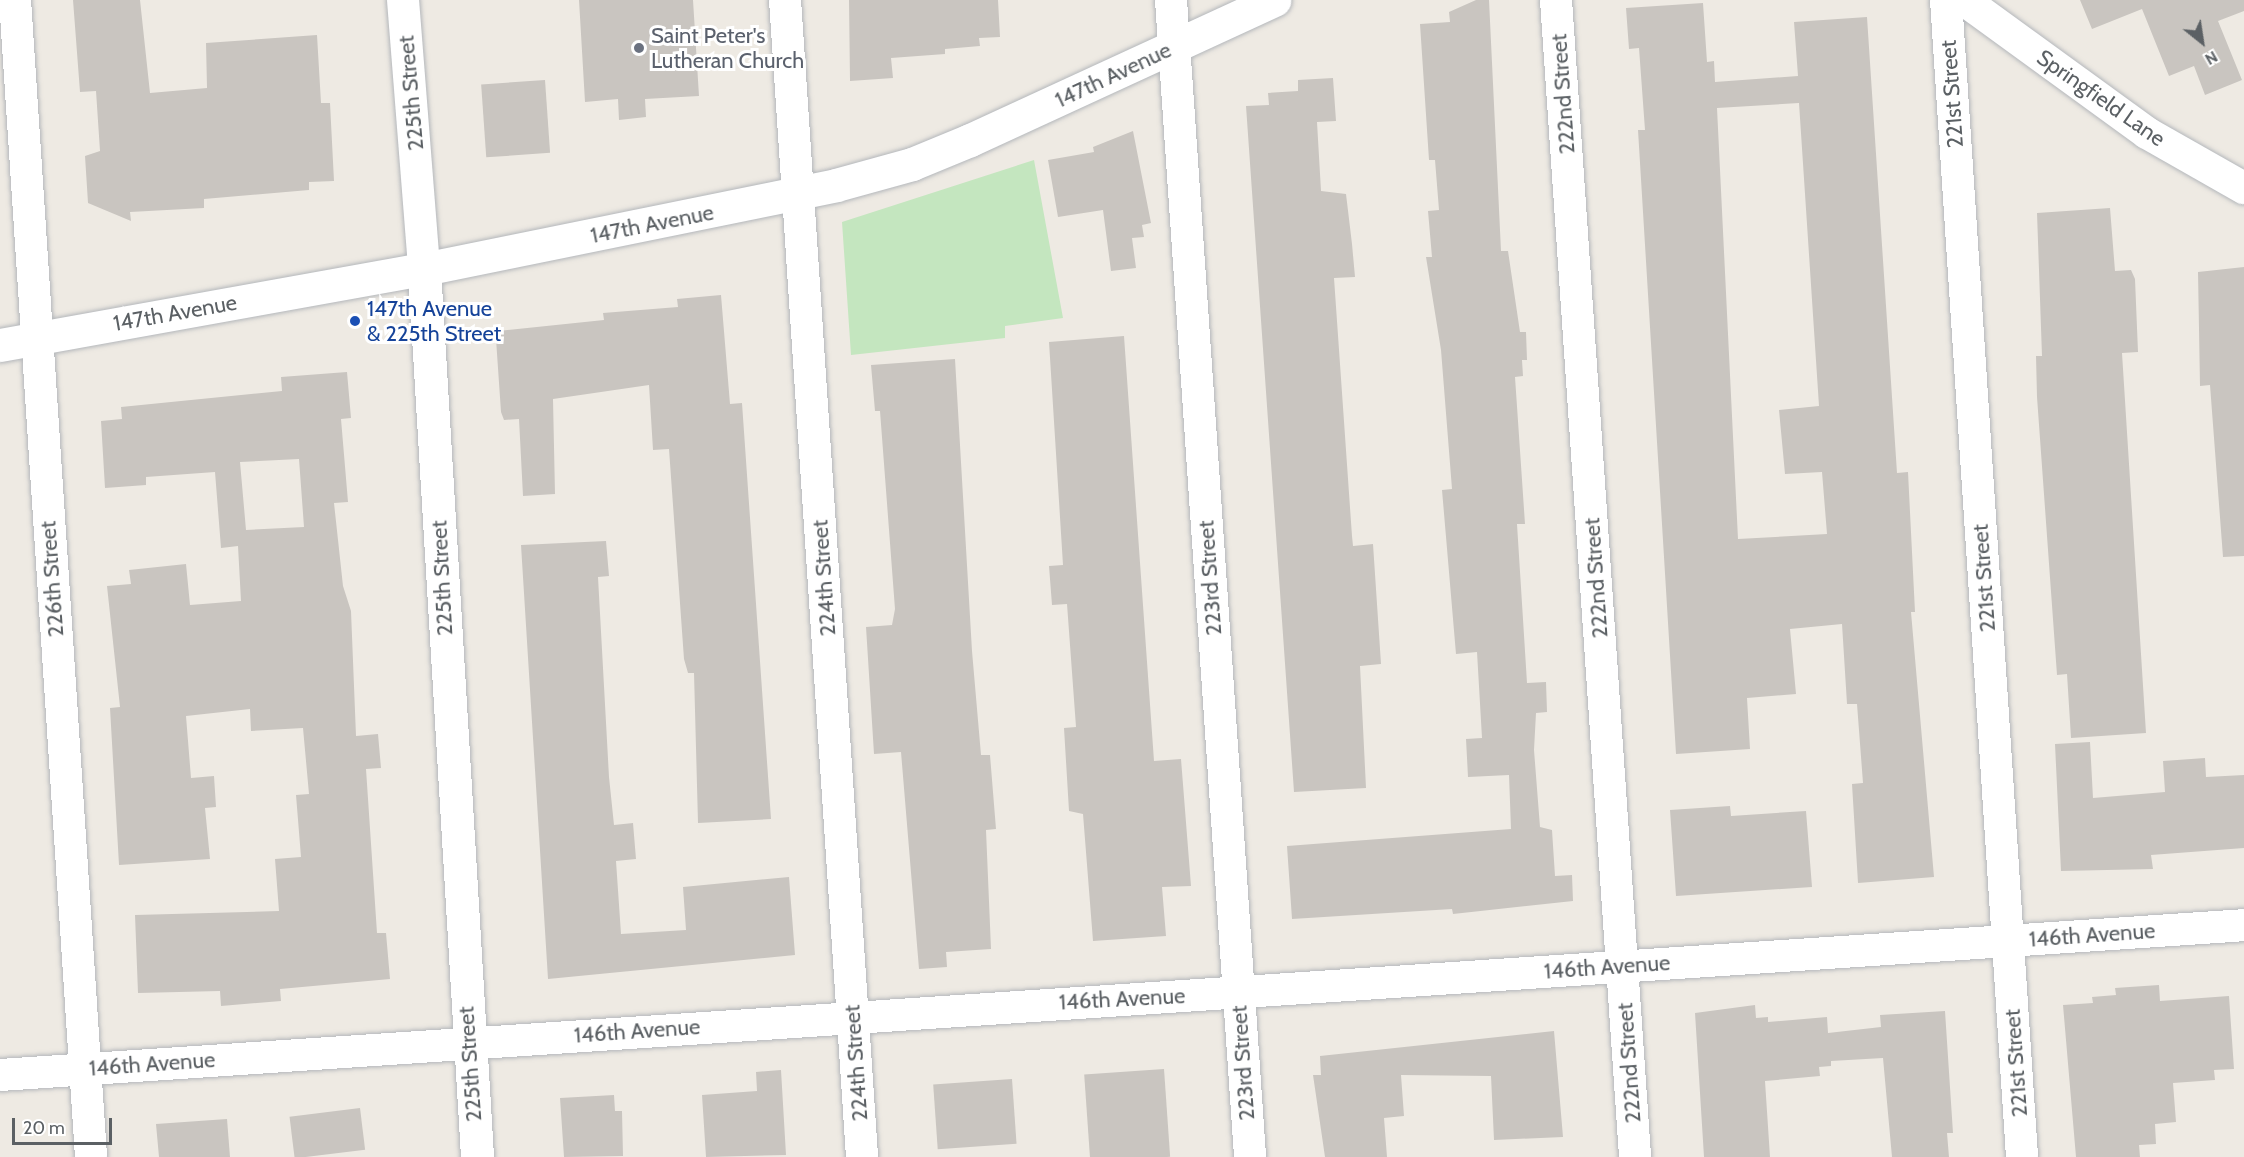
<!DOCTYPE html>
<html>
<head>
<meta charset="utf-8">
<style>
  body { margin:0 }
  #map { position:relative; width:2244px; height:1157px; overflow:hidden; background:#eeeae3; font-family:Cabin,sans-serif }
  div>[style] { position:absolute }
  .green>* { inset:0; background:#c4e6bf }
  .building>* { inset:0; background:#c9c5c0; transform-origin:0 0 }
  .roads { filter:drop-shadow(0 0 2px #b4b7bb) drop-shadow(0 0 2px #b4b7bb) }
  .minor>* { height:32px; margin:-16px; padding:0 16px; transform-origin:16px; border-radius:16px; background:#fff }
  .tertiary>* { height:33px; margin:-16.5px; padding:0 16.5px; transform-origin:16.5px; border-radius:16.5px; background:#fff }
  .dots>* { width:16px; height:16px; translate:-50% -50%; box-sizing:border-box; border:3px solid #fff; border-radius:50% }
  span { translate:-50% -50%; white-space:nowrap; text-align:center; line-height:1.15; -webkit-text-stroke:6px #fff; paint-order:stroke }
  .worship-label { font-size:22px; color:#5b616d }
  .left { translate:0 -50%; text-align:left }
  .street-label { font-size:22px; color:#5b6064 }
  .transit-label { font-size:22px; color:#164399 }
  .north { position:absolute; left:2172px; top:12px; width:60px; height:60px; -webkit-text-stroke:4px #fff; paint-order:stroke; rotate:150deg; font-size:16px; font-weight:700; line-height:24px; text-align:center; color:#5b6064 }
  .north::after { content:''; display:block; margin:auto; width:21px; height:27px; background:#5b6064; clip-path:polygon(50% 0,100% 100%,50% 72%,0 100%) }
  .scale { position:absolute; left:12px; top:1118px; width:100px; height:27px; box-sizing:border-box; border:3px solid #5b6064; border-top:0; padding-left:8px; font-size:18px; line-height:21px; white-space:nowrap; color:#5b6064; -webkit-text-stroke:4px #fff; paint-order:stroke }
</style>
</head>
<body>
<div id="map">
  <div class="green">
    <i style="clip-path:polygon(1034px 160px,1063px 318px,1005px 326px,1005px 338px,851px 355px,842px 222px)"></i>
  </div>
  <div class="building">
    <i style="clip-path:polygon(73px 0,140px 0,150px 93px,207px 88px,206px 43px,317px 35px,321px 103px,330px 103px,334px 181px,309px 182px,309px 190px,204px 199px,204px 208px,130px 212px,131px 221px,88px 203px,85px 156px,100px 151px,96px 91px,80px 92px)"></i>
    <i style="clip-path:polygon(579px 0,693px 0,699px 96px,645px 99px,646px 117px,619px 120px,618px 99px,585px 102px)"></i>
    <i style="clip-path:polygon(849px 0,998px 0,1000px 37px,979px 38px,980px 46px,945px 49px,945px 54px,891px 58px,893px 78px,850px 81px)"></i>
    <i style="clip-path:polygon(1476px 0,1489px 0,1501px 251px,1508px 251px,1520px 332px,1526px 332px,1527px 360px,1522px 360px,1523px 376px,1515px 377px,1525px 524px,1517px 524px,1527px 683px,1546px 682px,1547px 712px,1536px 713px,1534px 750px,1540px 827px,1552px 830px,1555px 876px,1572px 875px,1573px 901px,1453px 914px,1452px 909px,1292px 919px,1287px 846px,1511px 829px,1509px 775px,1468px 777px,1466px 739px,1482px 738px,1477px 652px,1456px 654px,1442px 490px,1452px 489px,1441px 350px,1426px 257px,1432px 257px,1428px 211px,1439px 210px,1435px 160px,1429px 160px,1420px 24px,1450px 22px,1449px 12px)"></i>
    <i style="clip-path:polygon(2080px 0,2244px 0,2244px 11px,2218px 21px,2242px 80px,2205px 95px,2194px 66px,2169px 76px,2142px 9px,2092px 29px)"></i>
    <i style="clip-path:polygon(evenodd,1703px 3px,1707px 62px,1714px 61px,1715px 82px,1798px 76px,1794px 22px,1867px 17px,1897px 473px,1908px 472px,1915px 612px,1911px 612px,1934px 877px,1858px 883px,1852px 784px,1863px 783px,1857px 704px,1847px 704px,1842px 624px,1790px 629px,1796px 694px,1747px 698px,1750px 749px,1676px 754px,1638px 130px,1645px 130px,1639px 48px,1629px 49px,1626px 8px,1703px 3px,1799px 103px,1819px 406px,1779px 410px,1785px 474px,1822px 472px,1827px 534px,1738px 539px,1717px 108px,1799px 103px)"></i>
    <i style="clip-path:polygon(1333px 78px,1336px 121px,1317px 122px,1321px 191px,1346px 194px,1352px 244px,1355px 277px,1334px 278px,1352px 536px,1353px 546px,1373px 544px,1381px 664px,1360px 666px,1366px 788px,1294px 792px,1246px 106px,1269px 105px,1268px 93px,1298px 91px,1298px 80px)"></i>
    <i style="left:545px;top:80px;width:73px;height:64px;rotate:86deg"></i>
    <i style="clip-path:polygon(1133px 131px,1151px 223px,1142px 225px,1144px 237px,1132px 238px,1136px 268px,1111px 271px,1103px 210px,1058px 217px,1048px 160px,1094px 152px,1093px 147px)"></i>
    <i style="clip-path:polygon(2110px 208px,2115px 271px,2131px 270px,2135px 279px,2138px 352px,2122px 353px,2146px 733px,2071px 738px,2067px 674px,2057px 675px,2037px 397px,2036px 356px,2042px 356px,2037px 213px)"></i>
    <i style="clip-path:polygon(2244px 267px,2244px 556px,2223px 557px,2210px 385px,2200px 386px,2198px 272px)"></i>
    <i style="clip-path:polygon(721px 295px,730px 404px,742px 403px,771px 819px,698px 823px,694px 673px,688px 673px,684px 659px,669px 449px,653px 450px,649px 385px,553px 399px,555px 494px,523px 496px,519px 419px,504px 420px,501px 412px,496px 339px,498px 331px,604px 320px,603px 313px,678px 307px,677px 299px)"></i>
    <i style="clip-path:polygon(1124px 336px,1154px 761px,1181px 759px,1191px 886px,1162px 887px,1166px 936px,1093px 941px,1083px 814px,1069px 811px,1064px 728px,1076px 727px,1067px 604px,1052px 605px,1049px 566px,1063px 565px,1049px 342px)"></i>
    <i style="clip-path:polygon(955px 359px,972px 651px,981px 755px,990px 755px,996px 829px,986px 830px,991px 949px,946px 952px,947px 967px,919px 969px,901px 752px,874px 754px,866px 627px,892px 625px,895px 609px,880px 411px,875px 411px,871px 365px)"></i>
    <i style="clip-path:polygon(evenodd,347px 372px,351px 418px,341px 419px,348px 502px,334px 503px,343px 586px,351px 611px,356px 736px,378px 734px,381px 768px,366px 769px,377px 933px,386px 933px,390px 979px,280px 989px,281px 1001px,221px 1006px,220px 991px,138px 993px,135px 915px,279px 911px,275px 859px,301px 857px,296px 795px,309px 794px,303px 728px,251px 731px,250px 709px,186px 716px,191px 778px,214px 776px,216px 807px,205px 808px,210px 859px,119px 865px,110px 708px,120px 707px,107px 586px,131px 584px,129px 570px,186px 564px,190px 605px,241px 601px,238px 546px,221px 548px,215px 472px,146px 477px,146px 485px,105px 488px,101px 421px,122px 419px,121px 407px,282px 391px,281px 377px,347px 372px,299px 459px,304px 527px,246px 530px,240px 462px,299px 459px)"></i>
    <i style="clip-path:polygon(606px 541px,609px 576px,598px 577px,609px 777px,614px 825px,633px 823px,636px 859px,616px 861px,621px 934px,686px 930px,683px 887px,789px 877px,795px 955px,548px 979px,521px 545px)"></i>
    <i style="clip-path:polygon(2090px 742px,2093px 798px,2165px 792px,2163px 761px,2205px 758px,2206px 777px,2244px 775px,2244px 848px,2151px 855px,2153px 869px,2061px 871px,2055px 744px)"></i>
    <i style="clip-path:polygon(1730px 806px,1731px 816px,1806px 811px,1812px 887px,1676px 896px,1670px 810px)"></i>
    <i style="clip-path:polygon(2159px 985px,2160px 1001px,2229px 996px,2234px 1069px,2214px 1070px,2215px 1080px,2173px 1083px,2176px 1122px,2155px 1124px,2156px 1144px,2139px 1145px,2140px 1157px,2076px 1157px,2063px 1005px,2093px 1003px,2092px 997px,2116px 995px,2115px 988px)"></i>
    <i style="clip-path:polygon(1755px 1005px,1756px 1018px,1768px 1017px,1768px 1022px,1827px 1017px,1828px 1033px,1881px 1027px,1880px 1015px,1945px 1011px,1953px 1133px,1947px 1133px,1949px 1157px,1892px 1157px,1883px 1058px,1831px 1061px,1831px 1066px,1819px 1067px,1820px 1076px,1765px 1081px,1770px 1157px,1704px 1157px,1695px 1013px)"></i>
    <i style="clip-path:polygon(1554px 1031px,1563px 1137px,1494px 1140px,1491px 1076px,1401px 1075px,1404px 1116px,1384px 1118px,1387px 1157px,1325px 1157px,1313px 1075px,1321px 1075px,1320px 1056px)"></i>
    <i style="left:1164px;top:1069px;width:88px;height:80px;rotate:86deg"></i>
    <i style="clip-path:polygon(781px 1070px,786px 1155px,706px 1157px,702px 1095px,757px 1091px,756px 1072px)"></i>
    <i style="left:1012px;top:1079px;width:65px;height:79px;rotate:86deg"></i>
    <i style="clip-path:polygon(614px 1095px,615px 1111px,622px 1111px,623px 1156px,564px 1157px,560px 1098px)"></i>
    <i style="left:360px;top:1108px;width:42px;height:71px;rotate:83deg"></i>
    <i style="clip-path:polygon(227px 1119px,230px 1157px,159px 1157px,156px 1124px)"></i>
  </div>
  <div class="roads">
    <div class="minor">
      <i style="left:15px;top:0;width:1159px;rotate:86.24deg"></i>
      <i style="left:403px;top:0;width:270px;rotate:85.5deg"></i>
      <i style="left:785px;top:0;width:1160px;rotate:86.19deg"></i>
      <i style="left:1171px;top:0;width:1160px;rotate:86.09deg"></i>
      <i style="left:1556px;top:0;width:1160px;rotate:86.09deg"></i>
      <i style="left:1946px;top:0;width:1159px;rotate:86.24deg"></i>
      <i style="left:1964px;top:0;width:226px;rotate:36deg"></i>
      <i style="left:2147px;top:133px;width:112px;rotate:29.6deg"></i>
      <i style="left:0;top:1075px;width:2249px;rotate:-3.82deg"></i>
    </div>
    <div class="tertiary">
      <i style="left:424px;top:269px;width:890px;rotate:86.58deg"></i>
      <i style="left:0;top:345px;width:431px;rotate:-10.2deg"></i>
      <i style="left:424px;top:269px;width:420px;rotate:-11.5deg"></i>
      <i style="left:836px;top:185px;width:79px;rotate:-15.4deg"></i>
      <i style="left:912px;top:164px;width:63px;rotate:-22.5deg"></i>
      <i style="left:970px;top:140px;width:335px;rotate:-24.7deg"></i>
    </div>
  </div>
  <div class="dots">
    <i style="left:639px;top:48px;background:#6b7280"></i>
    <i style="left:355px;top:321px;background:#1a4fb4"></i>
  </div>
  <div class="worship-label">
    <span class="left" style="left:651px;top:48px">Saint Peter's<br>Lutheran Church</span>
  </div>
  <div class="street-label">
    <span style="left:1113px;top:75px;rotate:-25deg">147th Avenue</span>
    <span style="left:411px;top:93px;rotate:-95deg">225th Street</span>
    <span style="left:1563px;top:94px;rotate:-94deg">222nd Street</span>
    <span style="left:1952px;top:94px;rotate:-94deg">221st Street</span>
    <span style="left:2101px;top:98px;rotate:35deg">Springfield Lane</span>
    <span style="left:652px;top:224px;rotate:-11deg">147th Avenue</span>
    <span style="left:175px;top:313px;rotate:-10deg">147th Avenue</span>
    <span style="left:442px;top:578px;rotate:-93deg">225th Street</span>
    <span style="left:824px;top:578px;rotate:-94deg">224th Street</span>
    <span style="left:1210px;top:578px;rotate:-94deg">223rd Street</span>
    <span style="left:1596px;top:578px;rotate:-94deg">222nd Street</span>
    <span style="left:1984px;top:578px;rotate:-94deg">221st Street</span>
    <span style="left:52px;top:579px;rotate:-94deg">226th Street</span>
    <span style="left:2092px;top:935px;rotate:-4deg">146th Avenue</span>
    <span style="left:1607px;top:967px;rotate:-4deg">146th Avenue</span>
    <span style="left:1122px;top:999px;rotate:-3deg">146th Avenue</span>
    <span style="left:637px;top:1031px;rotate:-4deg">146th Avenue</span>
    <span style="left:856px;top:1063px;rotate:-94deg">224th Street</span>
    <span style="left:1243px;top:1063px;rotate:-94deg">223rd Street</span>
    <span style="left:1629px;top:1063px;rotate:-94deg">222nd Street</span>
    <span style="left:2016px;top:1063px;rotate:-94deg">221st Street</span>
    <span style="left:152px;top:1064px;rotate:-4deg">146th Avenue</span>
    <span style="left:470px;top:1064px;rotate:-94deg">225th Street</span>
  </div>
  <div class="transit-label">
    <span class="left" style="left:367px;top:321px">147th Avenue<br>&amp; 225th Street</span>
  </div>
  <div class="north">N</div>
  <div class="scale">20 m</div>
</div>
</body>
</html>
